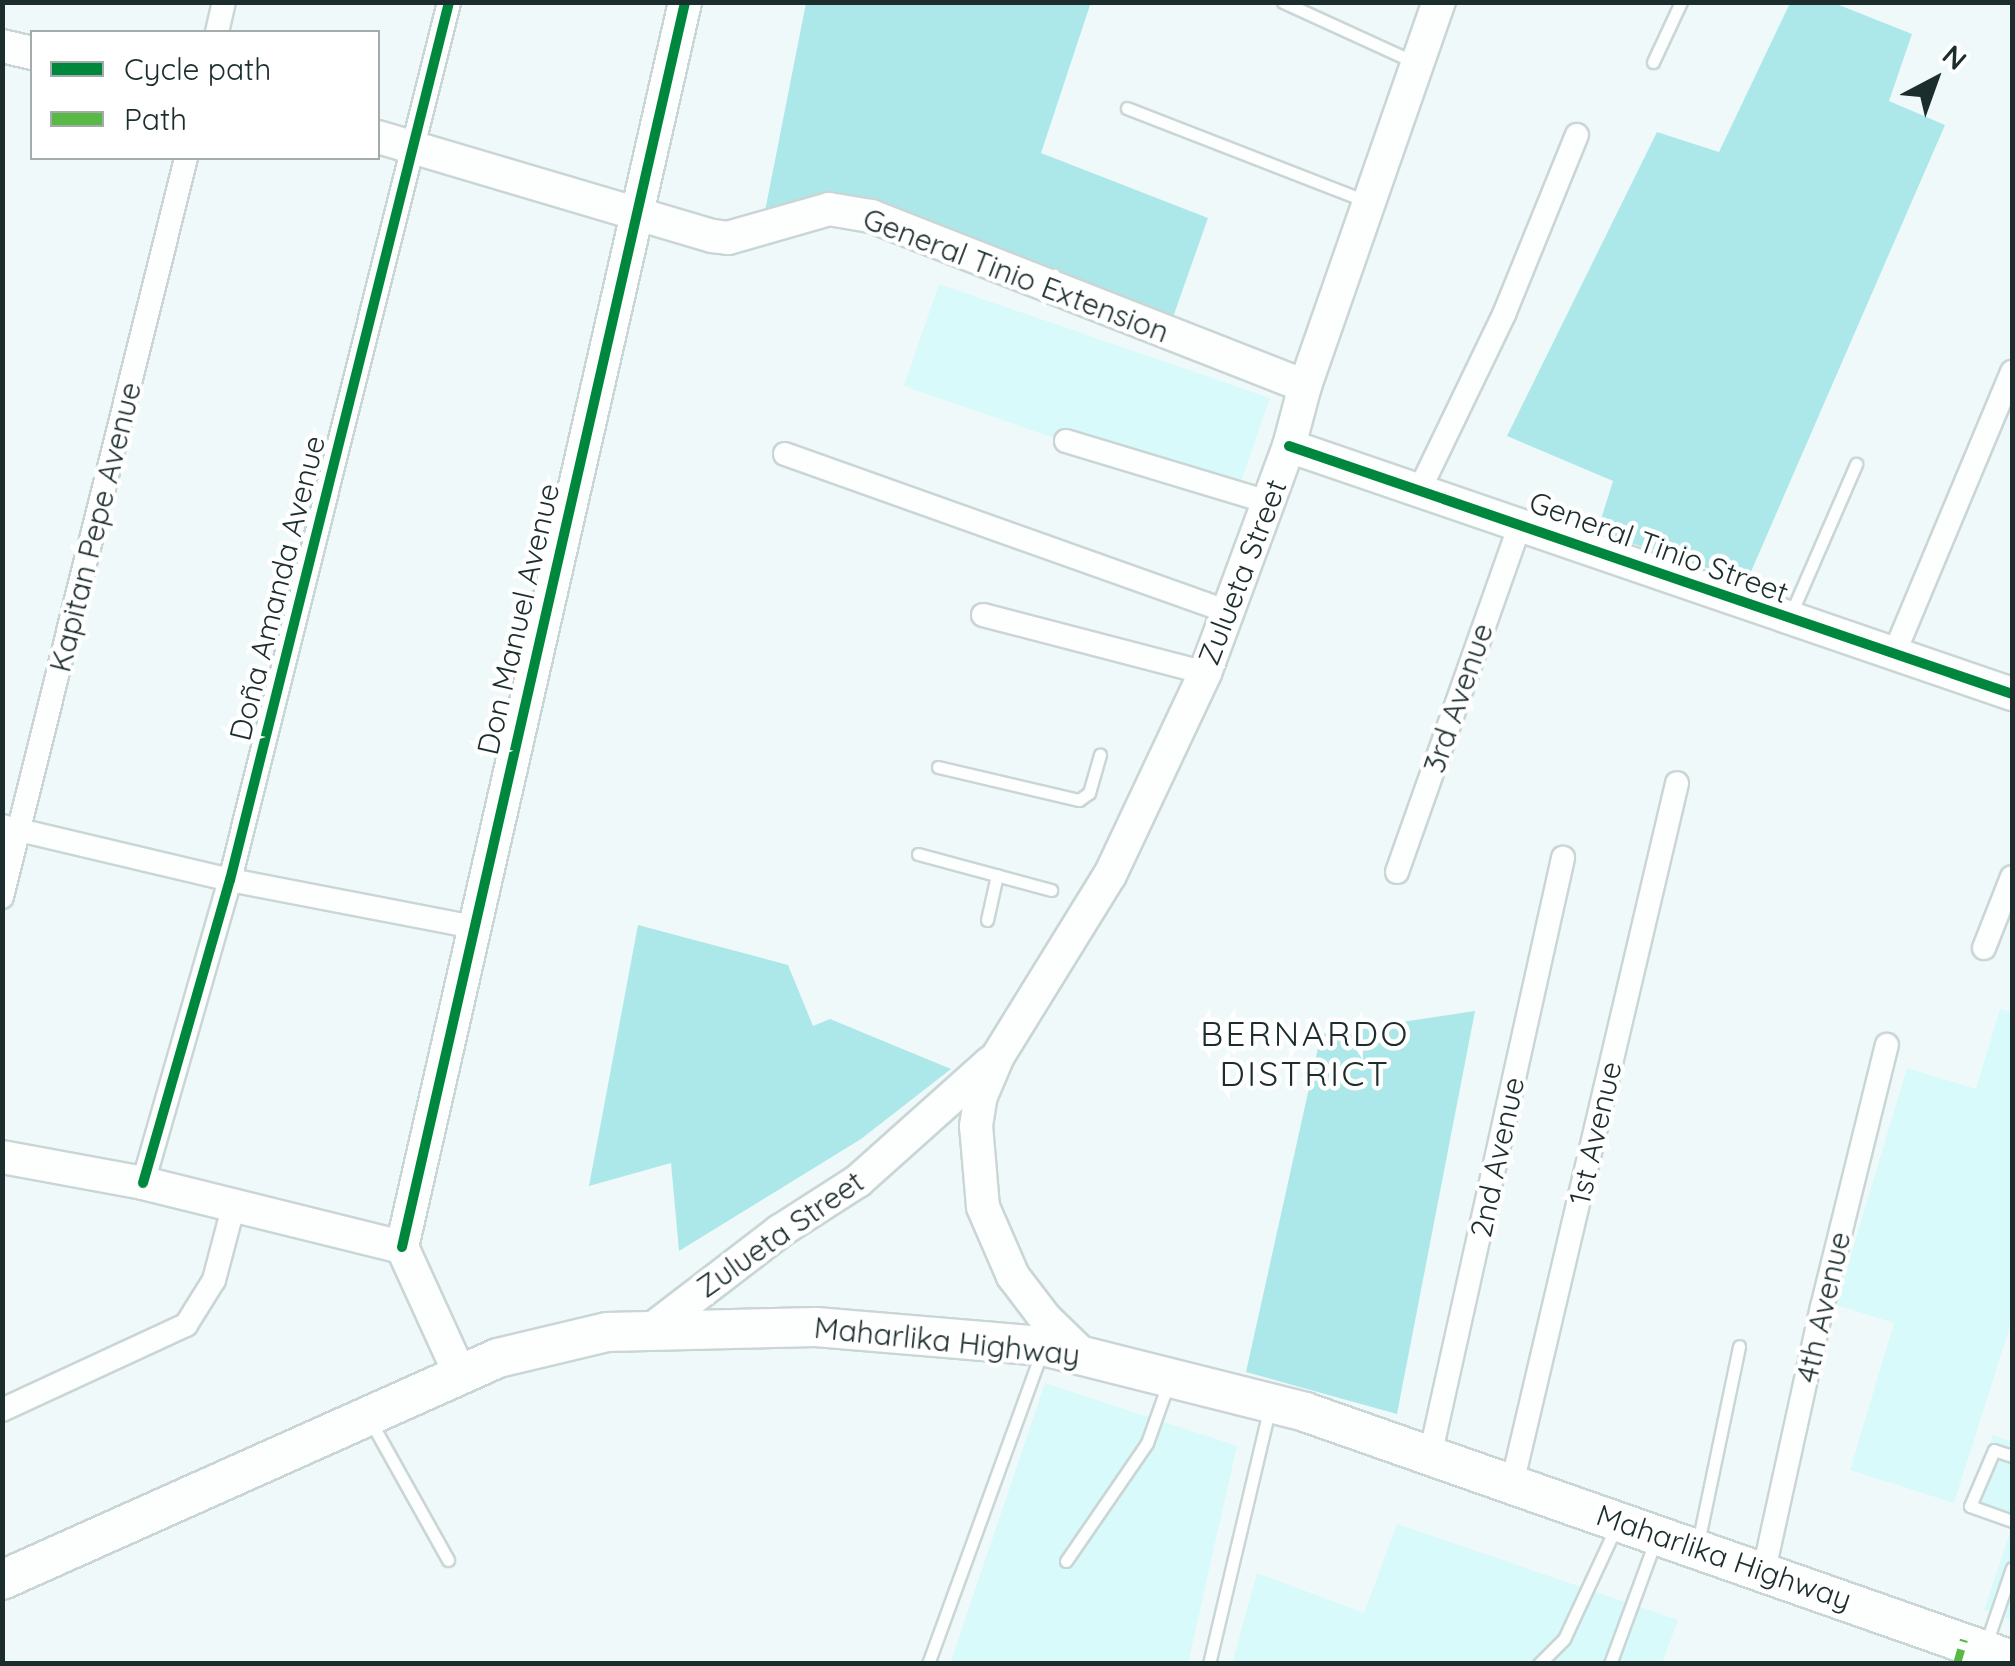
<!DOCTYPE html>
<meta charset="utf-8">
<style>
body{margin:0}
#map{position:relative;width:2015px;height:1666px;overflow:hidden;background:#f0f9f9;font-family:Quicksand,sans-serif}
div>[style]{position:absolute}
.built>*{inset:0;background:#d8fafb;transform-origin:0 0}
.green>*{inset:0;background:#ace8e9}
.roads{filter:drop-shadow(2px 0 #cad6d6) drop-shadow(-2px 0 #cad6d6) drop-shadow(0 2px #cad6d6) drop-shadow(0 -2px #cad6d6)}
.lane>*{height:11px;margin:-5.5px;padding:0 5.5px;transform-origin:5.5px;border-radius:5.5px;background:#fdfefe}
.street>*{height:22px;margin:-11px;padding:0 11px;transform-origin:11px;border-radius:11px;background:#fdfefe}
.secondary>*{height:32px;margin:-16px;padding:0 16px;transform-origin:16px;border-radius:16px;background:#fdfefe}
.primary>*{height:38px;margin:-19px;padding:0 19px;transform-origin:19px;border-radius:19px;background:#fdfefe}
.quiet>*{height:8px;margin-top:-4px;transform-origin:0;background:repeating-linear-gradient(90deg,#58b947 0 15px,transparent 0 23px)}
.cycleway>*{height:10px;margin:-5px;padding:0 5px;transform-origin:5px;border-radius:5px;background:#00873e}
span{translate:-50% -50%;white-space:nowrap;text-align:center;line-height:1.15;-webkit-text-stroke:9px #fff;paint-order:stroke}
.street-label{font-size:30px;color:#1c2d2d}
.quarter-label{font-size:35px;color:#1c2d2d;letter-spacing:2.5px}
.frame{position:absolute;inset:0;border:5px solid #1c2d2d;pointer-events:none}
.legend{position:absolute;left:30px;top:30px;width:350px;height:130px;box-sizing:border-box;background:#fff;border:2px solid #a4abab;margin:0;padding:12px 18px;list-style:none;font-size:30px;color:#1c2d2d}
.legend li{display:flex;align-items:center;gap:20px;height:50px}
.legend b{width:50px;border:2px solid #a4abab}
.north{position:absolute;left:1885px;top:30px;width:100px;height:100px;-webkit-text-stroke:8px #fff;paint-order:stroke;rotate:41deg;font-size:28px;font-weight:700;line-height:40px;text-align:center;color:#1c2d2d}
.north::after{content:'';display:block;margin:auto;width:35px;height:45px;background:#1c2d2d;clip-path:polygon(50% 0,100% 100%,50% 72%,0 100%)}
</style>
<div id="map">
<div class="built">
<div style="left:939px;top:284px;width:350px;height:108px;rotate:19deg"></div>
<div style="clip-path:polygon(2000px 1009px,2012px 1012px,2012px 1320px,1954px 1503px,1850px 1470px,1894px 1323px,1836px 1305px,1907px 1068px,1976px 1089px)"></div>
<div style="clip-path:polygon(1045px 1383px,1237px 1446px,1188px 1663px,950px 1664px)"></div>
<div style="clip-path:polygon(1993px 1435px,2012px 1442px,2012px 1525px,1965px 1507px)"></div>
<div style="clip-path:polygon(1397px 1524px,1678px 1620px,1662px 1663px,1232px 1664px,1257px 1573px,1364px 1613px)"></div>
<div style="clip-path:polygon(2012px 1527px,2012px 1620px,1984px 1610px)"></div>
</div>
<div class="green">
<div style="clip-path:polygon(1091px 2px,1041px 153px,1208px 218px,1172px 320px,834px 193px,765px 211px,806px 3px)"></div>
<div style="clip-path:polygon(1790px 3px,1834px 3px,1912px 34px,1889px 101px,1945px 125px,1747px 581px,1597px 532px,1613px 481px,1507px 436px,1657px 132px,1719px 152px)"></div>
<div style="clip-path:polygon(638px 925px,788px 965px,813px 1026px,830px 1019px,951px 1069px,861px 1139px,679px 1251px,671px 1163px,589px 1186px)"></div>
<div style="clip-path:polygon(1475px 1011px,1397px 1414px,1246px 1372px,1321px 1034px)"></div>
</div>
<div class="roads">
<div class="lane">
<div style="left:1283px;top:2px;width:146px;rotate:24.6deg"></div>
<div style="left:1653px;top:62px;width:66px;rotate:-65deg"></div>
<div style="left:1127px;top:108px;width:256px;rotate:21.3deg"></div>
<div style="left:1790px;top:616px;width:166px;rotate:-66.5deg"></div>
<div style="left:938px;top:767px;width:145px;rotate:13.2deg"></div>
<div style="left:1079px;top:800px;width:12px;rotate:-35deg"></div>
<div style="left:1089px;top:793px;width:40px;rotate:-74deg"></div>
<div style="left:918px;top:854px;width:138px;rotate:15.1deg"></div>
<div style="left:987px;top:920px;width:46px;rotate:-77.5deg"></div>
<div style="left:371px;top:1422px;width:158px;rotate:60.8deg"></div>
<div style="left:2012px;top:1456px;width:19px;rotate:-162deg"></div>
<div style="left:1994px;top:1450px;width:61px;rotate:113.2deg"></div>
<div style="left:1970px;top:1506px;width:45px;rotate:19.7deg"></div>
<div style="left:1698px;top:1543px;width:201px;rotate:-78.2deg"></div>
<div style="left:1066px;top:1561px;width:143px;rotate:-55.5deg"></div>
<div style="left:1147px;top:1443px;width:63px;rotate:-70.4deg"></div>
<div style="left:1986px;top:1644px;width:80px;rotate:-71.1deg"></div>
<div style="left:928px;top:1664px;width:331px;rotate:-70deg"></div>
<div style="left:1209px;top:1664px;width:261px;rotate:-76.7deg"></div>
<div style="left:1539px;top:1664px;width:35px;rotate:-45deg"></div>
<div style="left:1564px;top:1639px;width:126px;rotate:-65.1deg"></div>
<div style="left:1610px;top:1664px;width:133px;rotate:-69.8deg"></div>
</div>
<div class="street">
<div style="left:217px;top:32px;width:31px;rotate:-77deg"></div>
<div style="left:1066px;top:441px;width:211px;rotate:16.8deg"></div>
<div style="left:785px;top:454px;width:471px;rotate:19.6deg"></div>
<div style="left:1420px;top:489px;width:196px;rotate:-64.3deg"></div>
<div style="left:1505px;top:312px;width:191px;rotate:-67.9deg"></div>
<div style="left:983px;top:615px;width:229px;rotate:14.6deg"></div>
<div style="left:1894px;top:654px;width:306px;rotate:-67.3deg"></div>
<div style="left:2px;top:826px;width:234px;rotate:13.3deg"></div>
<div style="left:230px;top:880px;width:248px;rotate:10.9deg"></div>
<div style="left:1397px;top:872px;width:368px;rotate:-70.5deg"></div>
<div style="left:2px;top:897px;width:762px;rotate:-76.02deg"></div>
<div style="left:1984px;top:948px;width:76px;rotate:-68.5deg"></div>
<div style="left:143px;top:1183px;width:315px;rotate:-74deg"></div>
<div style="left:230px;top:880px;width:905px;rotate:-75.99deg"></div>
<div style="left:2px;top:1410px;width:203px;rotate:-24.8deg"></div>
<div style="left:186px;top:1325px;width:53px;rotate:-58.1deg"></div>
<div style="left:214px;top:1280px;width:74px;rotate:-75.2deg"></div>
<div style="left:1430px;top:1456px;width:613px;rotate:-77.46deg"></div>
<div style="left:1512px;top:1484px;width:720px;rotate:-76.75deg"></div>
<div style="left:1764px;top:1570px;width:269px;rotate:-77.6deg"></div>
<div style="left:1822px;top:1307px;width:270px;rotate:-76.1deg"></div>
</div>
<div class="secondary">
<div style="left:2px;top:46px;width:31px;rotate:13deg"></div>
<div style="left:378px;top:137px;width:348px;rotate:16.5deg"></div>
<div style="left:712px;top:236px;width:16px;rotate:7deg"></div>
<div style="left:728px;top:238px;width:105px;rotate:-16deg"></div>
<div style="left:829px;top:209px;width:43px;rotate:9.5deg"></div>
<div style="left:871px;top:216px;width:466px;rotate:21.4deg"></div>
<div style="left:1289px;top:446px;width:764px;rotate:18.93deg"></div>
<div style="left:2px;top:1157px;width:143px;rotate:10.4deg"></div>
<div style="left:143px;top:1183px;width:267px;rotate:13.9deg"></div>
<div style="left:402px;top:1247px;width:140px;rotate:65.5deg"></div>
<div style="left:402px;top:1247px;width:1277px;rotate:-77.19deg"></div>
<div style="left:651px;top:1330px;width:163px;rotate:-37.5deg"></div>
<div style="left:780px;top:1231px;width:93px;rotate:-32.7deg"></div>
<div style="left:858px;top:1181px;width:178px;rotate:-41.8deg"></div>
<div style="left:1081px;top:1353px;width:50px;rotate:-135.8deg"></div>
<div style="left:1045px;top:1318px;width:53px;rotate:-127.3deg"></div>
<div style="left:1013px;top:1276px;width:75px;rotate:-113.5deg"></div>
<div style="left:983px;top:1207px;width:81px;rotate:-94.9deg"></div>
<div style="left:976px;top:1126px;width:30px;rotate:-81deg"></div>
<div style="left:981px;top:1096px;width:43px;rotate:-67deg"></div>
<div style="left:998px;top:1056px;width:213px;rotate:-58.3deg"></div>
<div style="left:1110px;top:875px;width:223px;rotate:-64.8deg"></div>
<div style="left:1205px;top:673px;width:242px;rotate:-69.7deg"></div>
<div style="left:1289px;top:446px;width:62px;rotate:-75.1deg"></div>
<div style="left:1305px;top:386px;width:407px;rotate:-70.8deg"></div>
</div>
<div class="primary">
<div style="left:2px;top:1580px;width:543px;rotate:-24.11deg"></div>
<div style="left:498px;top:1358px;width:112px;rotate:-13.4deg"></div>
<div style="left:607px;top:1332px;width:209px;rotate:-1.4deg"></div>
<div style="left:816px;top:1327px;width:228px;rotate:4.8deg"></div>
<div style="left:1043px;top:1346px;width:270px;rotate:14.1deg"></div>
<div style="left:1305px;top:1412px;width:749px;rotate:19.33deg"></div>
</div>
</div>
<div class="quiet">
<div style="left:1957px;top:1664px;width:25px;rotate:-74deg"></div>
</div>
<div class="cycleway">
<div style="left:1289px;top:446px;width:764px;rotate:18.93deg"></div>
<div style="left:143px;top:1183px;width:315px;rotate:-74deg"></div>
<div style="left:230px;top:880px;width:905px;rotate:-75.99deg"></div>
<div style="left:402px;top:1247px;width:1277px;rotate:-77.19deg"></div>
</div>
<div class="street-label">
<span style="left:1016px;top:275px;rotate:21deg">General Tinio Extension</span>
<span style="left:95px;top:527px;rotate:-76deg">Kapitan Pepe Avenue</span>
<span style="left:1659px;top:547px;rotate:20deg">General Tinio Street</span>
<span style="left:1242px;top:572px;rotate:-69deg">Zulueta Street</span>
<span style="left:277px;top:588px;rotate:-76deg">Doña Amanda Avenue</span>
<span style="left:518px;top:619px;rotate:-77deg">Don Manuel Avenue</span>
<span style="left:1458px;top:698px;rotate:-71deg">3rd Avenue</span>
<span style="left:1595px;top:1133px;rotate:-77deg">1st Avenue</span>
<span style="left:1497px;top:1157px;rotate:-78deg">2nd Avenue</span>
<span style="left:780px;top:1234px;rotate:-35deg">Zulueta Street</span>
<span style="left:1823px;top:1307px;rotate:-77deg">4th Avenue</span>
<span style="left:947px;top:1341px;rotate:6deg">Maharlika Highway</span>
<span style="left:1724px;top:1557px;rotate:19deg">Maharlika Highway</span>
</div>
<div class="quarter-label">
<span style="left:1305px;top:1053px">BERNARDO<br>DISTRICT</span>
</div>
<div class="frame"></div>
<ul class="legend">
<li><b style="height:12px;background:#00873e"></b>Cycle path</li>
<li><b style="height:12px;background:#58b947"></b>Path</li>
</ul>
<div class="north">N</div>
</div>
